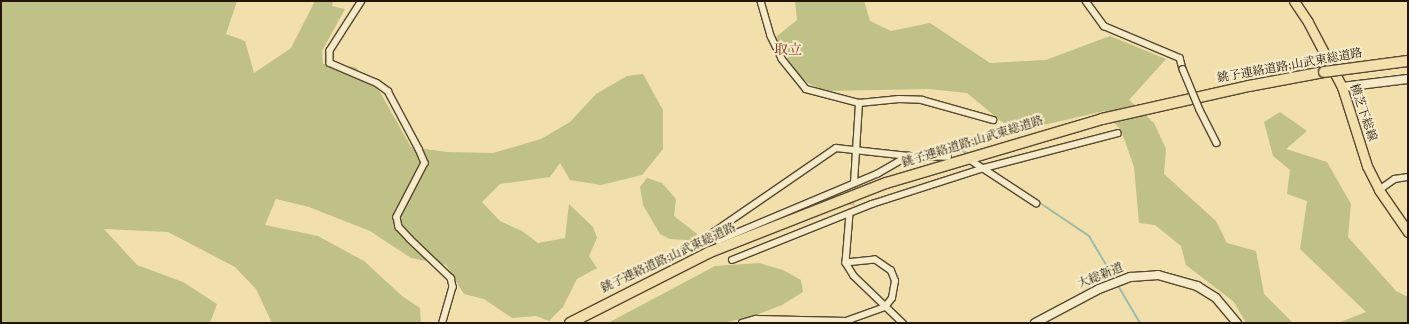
<!DOCTYPE html>
<meta charset="utf-8">
<style>
body{margin:0}
#map{position:relative;width:1409px;height:324px;overflow:hidden;background:#f1e0ac;font-family:"Old Standard TT","Noto Serif JP",serif}
div>[style]{position:absolute}
.green>*{inset:0;background:#bfc186}
.stream>*{height:2px;margin:-1px;padding:0 1px;transform-origin:1px;border-radius:1px;background:#9bbda9}
.street-tunnel>*{height:5.5px;margin-top:-2.75px;transform-origin:0;background:repeating-linear-gradient(90deg,#d2c193 0 5.5px,transparent 0 8.5px)}
.roads{filter:drop-shadow(1px 0 #564731) drop-shadow(-1px 0 #564731) drop-shadow(0 1px #564731) drop-shadow(0 -1px #564731)}
.street>*{height:5.5px;margin:-2.75px;padding:0 2.75px;transform-origin:2.75px;border-radius:2.75px;background:#f6ebc9}
.secondary>*{height:8px;margin:-4px;padding:0 4px;transform-origin:4px;border-radius:4px;background:#f6ebc9}
.primary>*{height:9px;margin:-4.5px;padding:0 4.5px;transform-origin:4.5px;border-radius:4.5px;background:#f1e0ac}
.highway>*{height:10px;margin:-5px;padding:0 5px;transform-origin:5px;border-radius:5px;background:#f1e0ac}
.bridges{filter:drop-shadow(1px 0 #564731) drop-shadow(-1px 0 #564731) drop-shadow(0 1px #564731) drop-shadow(0 -1px #564731)}
.street-bridge>*{height:5.5px;margin:-2.75px;padding:0 2.75px;transform-origin:2.75px;border-radius:2.75px;background:#f6ebc9}
.highway-bridge>*{height:10px;margin:-5px;padding:0 5px;transform-origin:5px;border-radius:5px;background:#f1e0ac}
span{translate:-50% -50%;white-space:nowrap;text-align:center;line-height:1.15;-webkit-text-stroke:4px #f6ebc9;paint-order:stroke}
.street-label{font-size:12px;color:#221408}
.quarter-label{font-size:14px;color:#7a1f14}
.frame{position:absolute;inset:0;border:2px solid #221408;pointer-events:none}
</style>
<div id="map">
<div class="green">
<div style="clip-path:polygon(1px 1px,237px 1px,226px 34px,245px 41px,254px 73px,291px 48px,315px 1px,333px 1px,332px 6px,345px 9px,322px 51px,323px 64px,355px 67px,380px 92px,411px 147px,447px 152px,493px 153px,541px 139px,570px 122px,596px 94px,627px 76px,643px 74px,663px 110px,663px 149px,642px 175px,601px 185px,570px 180px,560px 163px,550px 177px,500px 184px,482px 202px,500px 221px,522px 231px,538px 243px,565px 238px,569px 204px,593px 227px,597px 238px,589px 256px,597px 268px,577px 279px,563px 307px,549px 321px,536px 316px,512px 318px,484px 299px,464px 294px,446px 265px,411px 258px,370px 231px,309px 207px,276px 199px,265px 225px,318px 236px,364px 261px,402px 296px,420px 308px,421px 323px,272px 323px,256px 289px,235px 267px,168px 232px,104px 229px,137px 265px,183px 282px,217px 304px,210px 323px,1px 323px)"></div>
<div style="clip-path:polygon(795px 1px,864px 1px,870px 21px,891px 31px,930px 23px,990px 63px,1046px 60px,1110px 36px,1166px 59px,1129px 100px,1154px 123px,1166px 149px,1164px 174px,1216px 221px,1227px 243px,1256px 251px,1264px 294px,1293px 323px,1246px 323px,1234px 302px,1186px 265px,1181px 246px,1155px 225px,1139px 223px,1134px 167px,1121px 130px,1104px 111px,1026px 129px,1002px 122px,967px 93px,928px 89px,825px 91px,808px 83px,792px 68px,776px 37px,797px 20px)"></div>
<div style="clip-path:polygon(1280px 112px,1307px 131px,1286px 149px,1327px 162px,1351px 204px,1348px 237px,1396px 291px,1408px 297px,1408px 323px,1338px 323px,1366px 312px,1300px 249px,1307px 201px,1287px 194px,1290px 170px,1273px 156px,1264px 122px)"></div>
<div style="clip-path:polygon(647px 178px,662px 183px,676px 199px,674px 216px,697px 234px,699px 241px,670px 239px,660px 234px,643px 205px,640px 187px)"></div>
<div style="clip-path:polygon(759px 263px,783px 270px,801px 280px,803px 292px,782px 305px,751px 317px,723px 323px,608px 323px,715px 266px)"></div>
</div>
<div class="stream">
<div style="left:963px;top:151px;width:7px;rotate:34deg"></div>
<div style="left:976px;top:160px;width:11px;rotate:34deg"></div>
<div style="left:989px;top:169px;width:19px;rotate:35deg"></div>
<div style="left:1037px;top:201px;width:63px;rotate:33.9deg"></div>
<div style="left:1089px;top:236px;width:51px;rotate:59.4deg"></div>
<div style="left:1117px;top:284px;width:45px;rotate:59.5deg"></div>
</div>
<div class="street-tunnel">
<div style="left:850px;top:214px;width:31px;rotate:-83deg"></div>
</div>
<div class="roads">
<div class="street">
<div style="left:362px;top:1px;width:59px;rotate:122.6deg"></div>
<div style="left:330px;top:51px;width:12px;rotate:90deg"></div>
<div style="left:330px;top:63px;width:51px;rotate:23.1deg"></div>
<div style="left:377px;top:83px;width:14px;rotate:36deg"></div>
<div style="left:388px;top:91px;width:66px;rotate:61.9deg"></div>
<div style="left:419px;top:149px;width:15px;rotate:67deg"></div>
<div style="left:425px;top:163px;width:61px;rotate:117.4deg"></div>
<div style="left:397px;top:217px;width:10px;rotate:79deg"></div>
<div style="left:399px;top:227px;width:16px;rotate:47deg"></div>
<div style="left:410px;top:239px;width:57px;rotate:43.6deg"></div>
<div style="left:451px;top:278px;width:9px;rotate:77deg"></div>
<div style="left:453px;top:287px;width:37px;rotate:106deg"></div>
<div style="left:761px;top:1px;width:36px;rotate:74deg"></div>
<div style="left:771px;top:36px;width:25px;rotate:64deg"></div>
<div style="left:782px;top:59px;width:38px;rotate:51deg"></div>
<div style="left:806px;top:89px;width:55px;rotate:14.8deg"></div>
<div style="left:859px;top:103px;width:40px;rotate:-5.7deg"></div>
<div style="left:899px;top:99px;width:23px;rotate:2deg"></div>
<div style="left:922px;top:100px;width:74px;rotate:15.7deg"></div>
<div style="left:1086px;top:1px;width:31px;rotate:54deg"></div>
<div style="left:1104px;top:26px;width:82px;rotate:22.8deg"></div>
<div style="left:1180px;top:58px;width:11px;rotate:75deg"></div>
<div style="left:909px;top:156px;width:36px;rotate:150deg"></div>
<div style="left:878px;top:174px;width:173px;rotate:157.2deg"></div>
<div style="left:719px;top:241px;width:10px;rotate:-119deg"></div>
<div style="left:714px;top:232px;width:148px;rotate:-34.5deg"></div>
<div style="left:836px;top:148px;width:73px;rotate:6.3deg"></div>
<div style="left:909px;top:156px;width:39px;rotate:1deg"></div>
<div style="left:972px;top:161px;width:77px;rotate:33.3deg"></div>
<div style="left:854px;top:183px;width:80px;rotate:-86.4deg"></div>
<div style="left:1379px;top:190px;width:19px;rotate:-35deg"></div>
<div style="left:1395px;top:179px;width:13px;rotate:-9deg"></div>
<div style="left:850px;top:214px;width:49px;rotate:94.7deg"></div>
<div style="left:846px;top:263px;width:15px;rotate:58deg"></div>
<div style="left:854px;top:276px;width:68px;rotate:43.8deg"></div>
<div style="left:732px;top:260px;width:151px;rotate:-21.8deg"></div>
<div style="left:872px;top:204px;width:118px;rotate:-17.8deg"></div>
<div style="left:984px;top:168px;width:138px;rotate:-14.6deg"></div>
<div style="left:742px;top:323px;width:15px;rotate:-16deg"></div>
<div style="left:756px;top:319px;width:90px;rotate:1.3deg"></div>
<div style="left:846px;top:321px;width:41px;rotate:-19.7deg"></div>
<div style="left:885px;top:307px;width:11px;rotate:-52deg"></div>
<div style="left:892px;top:298px;width:17px;rotate:-80deg"></div>
<div style="left:895px;top:281px;width:11px;rotate:-112deg"></div>
<div style="left:891px;top:271px;width:19px;rotate:-145deg"></div>
<div style="left:875px;top:260px;width:29px;rotate:174deg"></div>
</div>
<div class="secondary">
<div style="left:1342px;top:87px;width:66px;rotate:-6.9deg"></div>
<div style="left:1035px;top:323px;width:72px;rotate:-28deg"></div>
<div style="left:1099px;top:289px;width:34px;rotate:-21deg"></div>
<div style="left:1131px;top:277px;width:27px;rotate:-4deg"></div>
<div style="left:1158px;top:275px;width:41px;rotate:15.8deg"></div>
<div style="left:1197px;top:286px;width:22px;rotate:32deg"></div>
<div style="left:1216px;top:298px;width:33px;rotate:50deg"></div>
</div>
<div class="primary">
<div style="left:1294px;top:1px;width:25px;rotate:56deg"></div>
<div style="left:1308px;top:22px;width:73px;rotate:62.4deg"></div>
<div style="left:1342px;top:87px;width:83px;rotate:72.4deg"></div>
<div style="left:1367px;top:166px;width:27px;rotate:63deg"></div>
<div style="left:1379px;top:190px;width:51px;rotate:55.4deg"></div>
</div>
<div class="highway">
<div style="left:570px;top:323px;width:157px;rotate:-26.9deg"></div>
<div style="left:710px;top:252px;width:189px;rotate:-21.4deg"></div>
<div style="left:886px;top:183px;width:225px;rotate:-16.5deg"></div>
<div style="left:1102px;top:119px;width:151px;rotate:-12.7deg"></div>
<div style="left:1249px;top:86px;width:76px;rotate:-10.6deg"></div>
</div>
</div>
<div class="bridges">
<div class="street-bridge">
<div style="left:1183px;top:69px;width:44px;rotate:67.5deg"></div>
<div style="left:1200px;top:110px;width:37px;rotate:63deg"></div>
</div>
<div class="highway-bridge">
<div style="left:1324px;top:72px;width:85px;rotate:-7.5deg"></div>
</div>
</div>
<div class="street-label">
<span style="left:1290px;top:67px;rotate:-10deg">銚子連絡道路;山武東総道路</span>
<span style="left:1362px;top:113px;rotate:71deg">横芝下総線</span>
<span style="left:973px;top:143px;rotate:-17deg">銚子連絡道路;山武東総道路</span>
<span style="left:669px;top:259px;rotate:-25deg">銚子連絡道路;山武東総道路</span>
<span style="left:1101px;top:277px;rotate:-22deg">大総新道</span>
</div>
<div class="quarter-label">
<span style="left:788px;top:50px">取立</span>
</div>
<div class="frame"></div>
</div>
